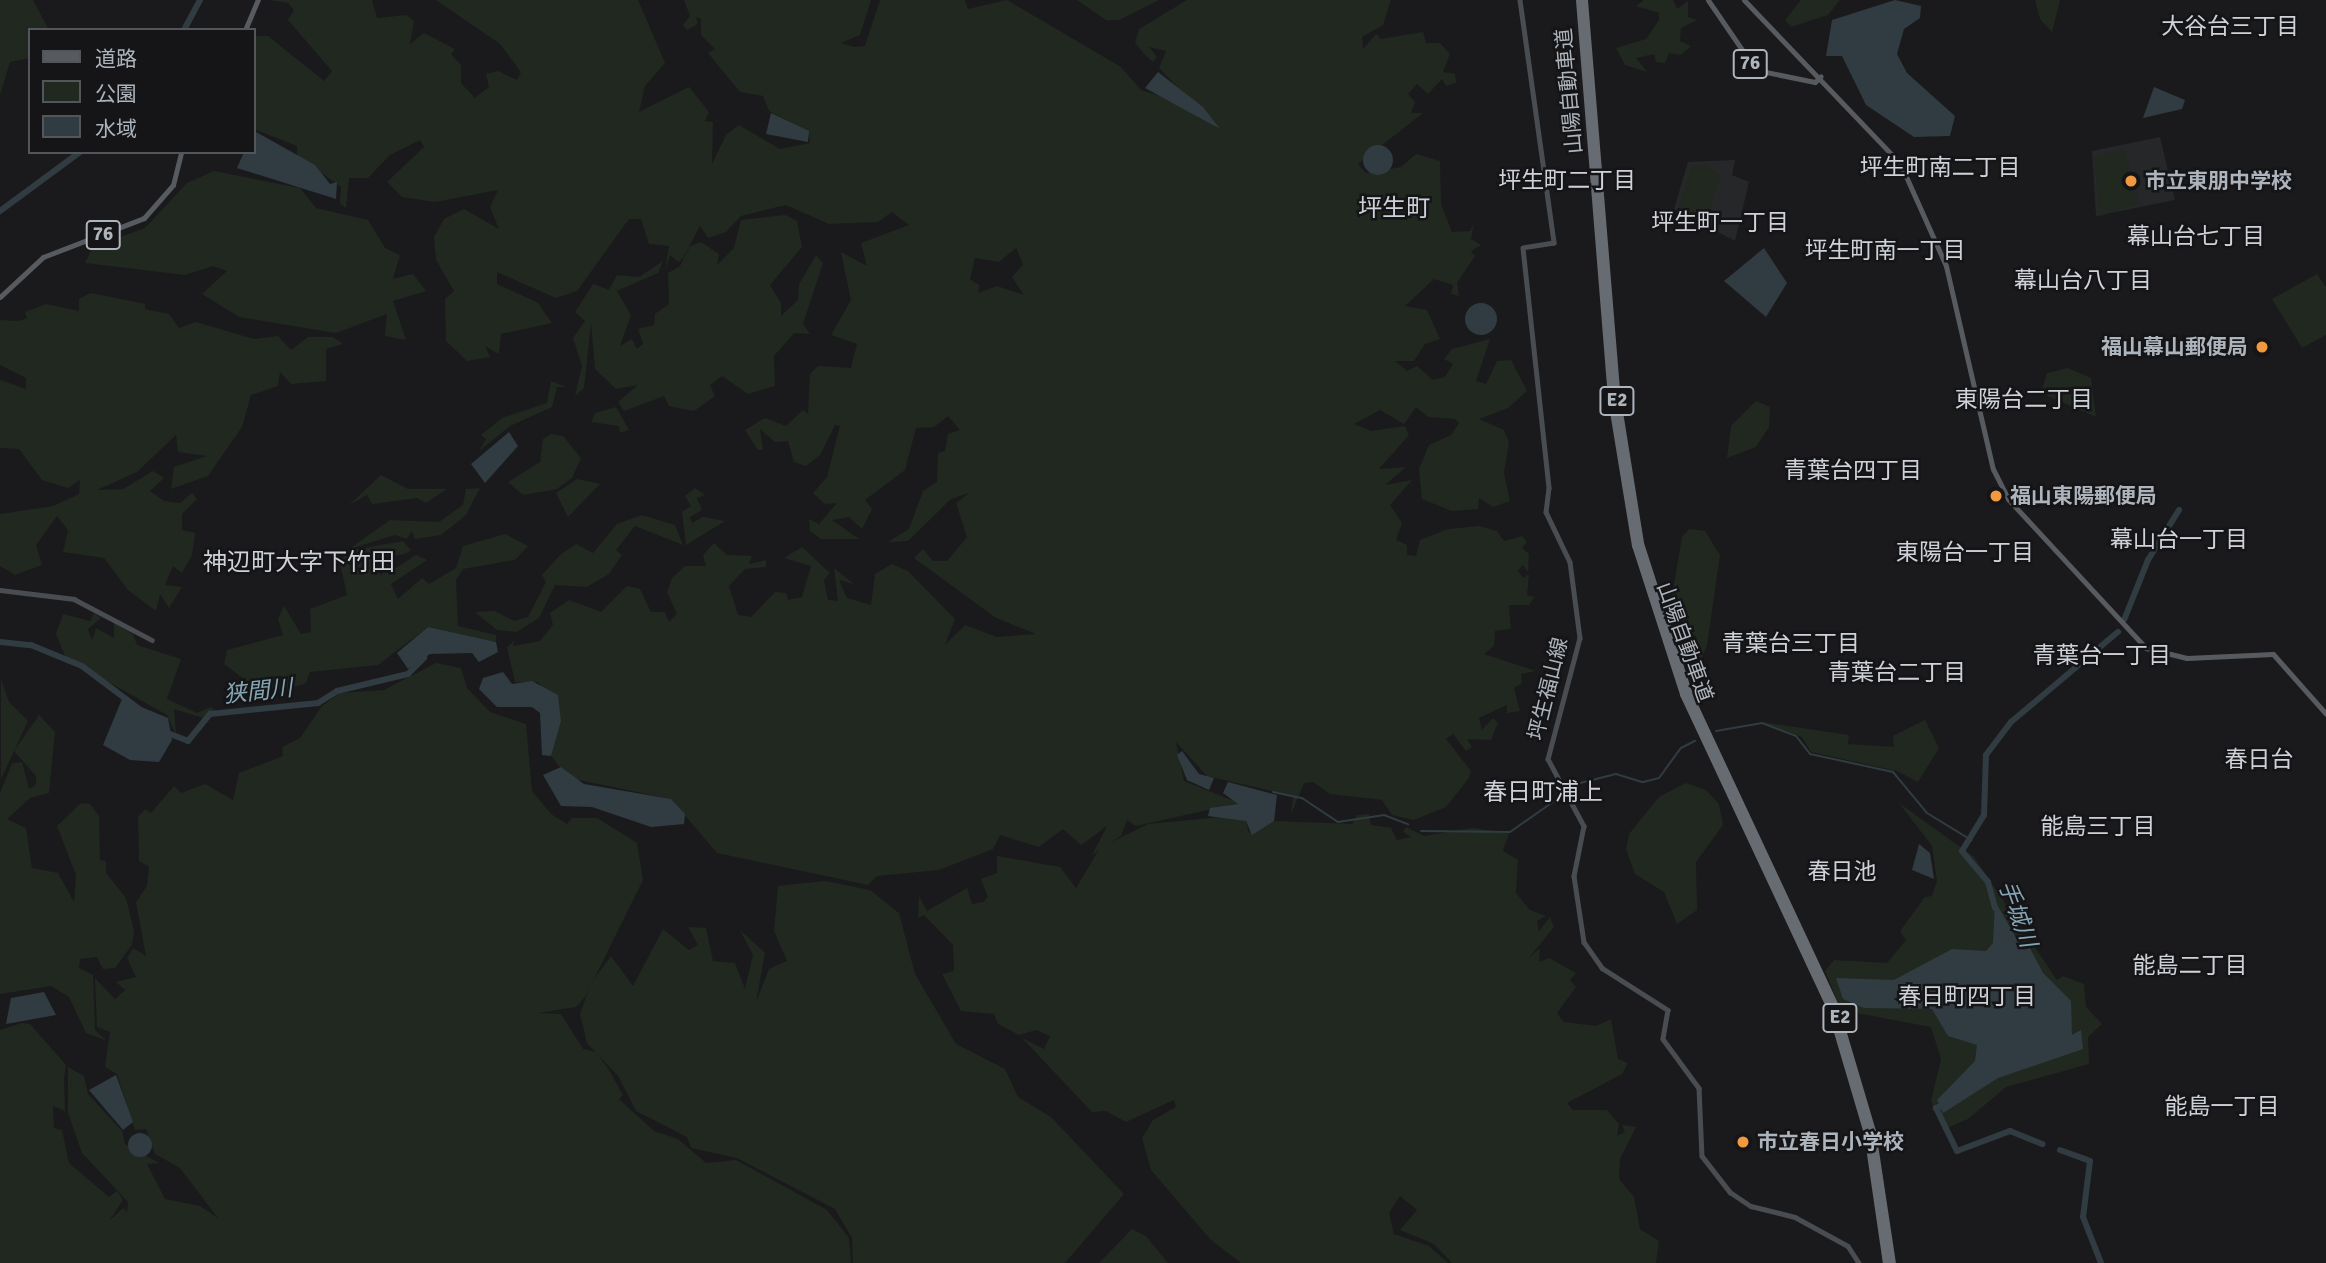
<!DOCTYPE html>
<meta charset="utf-8">
<style>
body{margin:0}
#map{position:relative;width:2326px;height:1263px;overflow:hidden;background:#1a1a1c;font-family:Signika,"Noto Sans JP",sans-serif}
div>[style]{position:absolute}
.built>*{inset:0;background:#262729}
.green>*{inset:0;background:#202820}
.water>*{inset:0;background:#303c41}
.round{border-radius:50%}
.stream>*{height:2px;margin:-1px;padding:0 1px;transform-origin:1px;border-radius:1px;background:#303c41}
.river>*{height:6px;margin:-3px;padding:0 3px;transform-origin:3px;border-radius:3px;background:#303c41}
.secondary>*{height:4.5px;margin:-2.25px;padding:0 2.25px;transform-origin:2.25px;border-radius:2.25px;background:#494c51}
.primary>*{height:5px;margin:-2.5px;padding:0 2.5px;transform-origin:2.5px;border-radius:2.5px;background:#575b60}
.motorway>*{height:7px;margin:-3.5px;padding:0 3.5px;transform-origin:3.5px;border-radius:3.5px;background:#676c72}
.dots>*{width:19px;height:19px;translate:-50% -50%;box-sizing:border-box;border:4px solid #151517;border-radius:50%}
span{translate:-50% -50%;white-space:nowrap;text-align:center;line-height:1.15;-webkit-text-stroke:5px #151517;paint-order:stroke}
.shield-label span{padding:2px 5px;background:#151517;border:2px solid;border-radius:5px;-webkit-text-stroke-width:0}
.shield-label{font-size:19px;color:#adb4bc;font-weight:700}
.street-label{font-size:21px;color:#adb4bc}
.poi-label{font-size:21px;color:#adb4bc;font-weight:700}
.left{translate:0 -50%;text-align:left}
.right{translate:-100% -50%;text-align:right}
.neighbourhood-label{font-size:23px;color:#ced2d8}
.water-label{font-size:23px;color:#85a6b5;font-style:italic}
.quarter-label{font-size:24px;color:#ced2d8}
.legend{position:absolute;left:28px;top:28px;width:228px;height:126px;box-sizing:border-box;background:#151517;border:2px solid #525559;margin:0;padding:9px 12px;list-style:none;font-size:21px;color:#adb4bc}
.legend li{display:flex;align-items:center;gap:14px;height:35px}
.legend b{width:35px;border:2px solid #525559}
</style>
<div id="map">
<div class="built">
<div style="clip-path:polygon(2160px 137px,2175px 200px,2096px 216px,2092px 151px)"></div>
<div style="clip-path:polygon(1735px 160px,1732px 175px,1749px 182px,1735px 241px,1674px 209px,1688px 162px)"></div>
</div>
<div class="green">
<div style="clip-path:polygon(0 0,33px 0,49px 30px,30px 30px,30px 58px,10px 62px,0 95px)"></div>
<div style="clip-path:polygon(evenodd,270px 0,372px 0,377px 18px,407px 15px,414px 21px,410px 44px,424px 33px,455px 49px,451px 54px,461px 65px,461px 83px,475px 98px,489px 87px,486px 74px,498px 71px,517px 80px,521px 72px,500px 44px,436px 0,638px 0,665px 63px,645px 86px,639px 112px,689px 87px,709px 112px,705px 121px,713px 122px,712px 164px,726px 135px,739px 125px,780px 149px,810px 143px,809px 132px,769px 111px,763px 96px,740px 92px,708px 53px,715px 49px,701px 35px,701px 19px,696px 17px,698px 24px,687px 30px,683px 25px,690px 16px,684px 0,871px 0,860px 35px,841px 43px,854px 47px,865px 46px,880px 0,965px 0,968px 9px,1007px 0,1121px 67px,1141px 90px,1174px 101px,1219px 129px,1159px 68px,1166px 51px,1149px 47px,1157px 57px,1153px 62px,1145px 55px,1135px 43px,1139px 29px,1187px 0,1391px 0,1383px 25px,1362px 37px,1363px 49px,1376px 34px,1381px 39px,1423px 32px,1426px 43px,1440px 43px,1450px 54px,1443px 72px,1455px 74px,1456px 83px,1446px 86px,1442px 79px,1428px 94px,1417px 84px,1408px 94px,1415px 102px,1411px 113px,1423px 113px,1358px 164px,1366px 173px,1401px 167px,1416px 154px,1440px 161px,1441px 204px,1452px 232px,1470px 231px,1474px 222px,1471px 239px,1481px 245px,1471px 251px,1475px 256px,1457px 283px,1459px 296px,1451px 294px,1453px 285px,1434px 279px,1405px 306px,1427px 310px,1440px 339px,1425px 344px,1414px 361px,1395px 361px,1407px 371px,1417px 366px,1433px 380px,1445px 377px,1453px 364px,1444px 359px,1452px 349px,1490px 339px,1476px 381px,1486px 384px,1497px 361px,1511px 360px,1527px 391px,1508px 408px,1479px 419px,1504px 430px,1509px 442px,1504px 473px,1510px 501px,1493px 507px,1479px 498px,1478px 509px,1452px 511px,1422px 499px,1419px 469px,1429px 445px,1451px 435px,1459px 423px,1455px 419px,1428px 417px,1416px 407px,1404px 424px,1380px 410px,1354px 424px,1371px 431px,1405px 426px,1409px 435px,1379px 469px,1406px 467px,1385px 485px,1412px 480px,1390px 505px,1402px 523px,1396px 540px,1407px 545px,1407px 555px,1416px 556px,1420px 540px,1448px 529px,1479px 526px,1497px 531px,1504px 541px,1522px 536px,1527px 542px,1522px 548px,1529px 554px,1528px 572px,1523px 565px,1518px 571px,1523px 578px,1529px 574px,1527px 595px,1535px 597px,1529px 605px,1509px 605px,1511px 629px,1495px 631px,1494px 646px,1484px 654px,1536px 671px,1521px 674px,1522px 683px,1514px 688px,1520px 711px,1507px 713px,1507px 705px,1479px 718px,1482px 730px,1493px 718px,1498px 723px,1491px 740px,1467px 739px,1472px 747px,1466px 751px,1453px 734px,1446px 739px,1471px 771px,1469px 778px,1446px 807px,1414px 820px,1392px 815px,1382px 800px,1330px 794px,1313px 782px,1304px 783px,1291px 814px,1293px 796px,1207px 776px,1176px 742px,1184px 781px,1239px 803px,1136px 826px,1127px 820px,1121px 836px,1092px 855px,1107px 826px,1081px 845px,1063px 829px,1039px 847px,1000px 835px,993px 849px,939px 870px,877px 876px,868px 885px,717px 853px,671px 799px,569px 778px,551px 756px,560px 708px,538px 682px,515px 682px,507px 647px,515px 640px,513px 646px,540px 641px,553px 625px,550px 613px,569px 600px,601px 612px,627px 586px,640px 589px,651px 612px,665px 612px,669px 622px,677px 614px,667px 592px,672px 578px,685px 566px,706px 566px,703px 555px,714px 543px,727px 555px,752px 556px,749px 564px,766px 560px,766px 567px,745px 569px,729px 586px,738px 615px,751px 617px,775px 592px,786px 593px,788px 600px,802px 597px,811px 566px,784px 558px,802px 547px,830px 573px,824px 580px,828px 600px,838px 601px,834px 568px,854px 584px,839px 580px,847px 598px,871px 605px,875px 574px,892px 564px,908px 571px,955px 619px,945px 645px,965px 625px,997px 637px,1036px 634px,996px 618px,914px 558px,923px 549px,933px 561px,947px 561px,967px 537px,956px 503px,969px 493px,951px 499px,908px 541px,888px 542px,909px 529px,923px 491px,937px 482px,938px 453px,945px 451px,948px 434px,960px 430px,948px 416px,934px 427px,916px 428px,905px 470px,865px 500px,872px 509px,862px 529px,849px 517px,832px 520px,859px 539px,821px 539px,810px 531px,809px 519px,819px 524px,837px 503px,825px 504px,813px 493px,827px 477px,840px 426px,835px 425px,820px 455px,806px 466px,794px 462px,788px 441px,775px 442px,760px 429px,763px 450px,758px 450px,745px 430px,765px 418px,786px 426px,803px 410px,808px 414px,810px 374px,818px 366px,851px 368px,857px 344px,831px 335px,851px 300px,841px 252px,867px 266px,861px 243px,909px 225px,892px 212px,878px 222px,829px 224px,786px 205px,741px 216px,726px 232px,708px 238px,700px 226px,683px 258px,678px 262px,670px 255px,665px 270px,669px 246px,649px 244px,641px 219px,629px 219px,577px 291px,556px 298px,497px 272px,497px 284px,538px 303px,552px 323px,501px 334px,499px 354px,485px 346px,490px 357px,467px 361px,446px 341px,445px 299px,454px 291px,436px 260px,434px 237px,444px 219px,464px 209px,499px 229px,490px 207px,498px 190px,435px 202px,402px 197px,387px 182px,424px 147px,420px 140px,390px 155px,368px 178px,349px 178px,346px 208px,340px 203px,341px 187px,297px 155px,297px 146px,254px 129px,254px 36px,268px 36px,324px 81px,332px 71px,288px 20px,294px 10px,288px 3px,270px 0,1016px 248px,1023px 265px,1012px 277px,1024px 295px,997px 286px,978px 293px,980px 286px,970px 279px,975px 258px,999px 262px,1016px 248px)"></div>
<div style="clip-path:polygon(1077px 0,1159px 0,1119px 20px,1106px 20px)"></div>
<div style="clip-path:polygon(1644px 0,1673px 0,1677px 9px,1688px 1px,1688px 17px,1697px 20px,1681px 28px,1680px 41px,1691px 46px,1681px 55px,1669px 53px,1665px 63px,1656px 62px,1654px 54px,1636px 58px,1647px 72px,1625px 65px,1616px 48px,1646px 39px,1659px 20px,1659px 13px,1636px 6px)"></div>
<div style="clip-path:polygon(1801px 0,1840px 0,1828px 15px,1791px 27px,1785px 20px)"></div>
<div style="clip-path:polygon(2035px 0,2060px 0,2052px 32px,2040px 19px)"></div>
<div style="clip-path:polygon(2124px 148px,2140px 203px,2100px 216px,2094px 158px)"></div>
<div style="clip-path:polygon(1706px 164px,1720px 176px,1707px 219px,1679px 209px,1691px 166px)"></div>
<div style="clip-path:polygon(214px 171px,300px 188px,316px 208px,368px 220px,385px 248px,400px 255px,393px 279px,413px 274px,426px 291px,393px 301px,406px 340px,385px 336px,387px 314px,336px 333px,239px 317px,202px 294px,227px 271px,213px 266px,185px 275px,85px 263px,93px 247px,145px 228px,187px 183px)"></div>
<div style="clip-path:polygon(785px 215px,797px 221px,802px 247px,770px 285px,781px 303px,781px 316px,798px 300px,799px 284px,816px 255px,823px 263px,803px 324px,810px 334px,794px 333px,774px 356px,775px 386px,748px 394px,722px 376px,710px 385px,715px 396px,694px 411px,669px 406px,664px 396px,624px 411px,618px 402px,638px 385px,616px 389px,595px 369px,591px 323px,584px 388px,575px 396px,582px 366px,573px 338px,585px 321px,575px 312px,593px 284px,609px 290px,617px 275px,639px 277px,663px 261px,658px 273px,617px 291px,631px 315px,620px 346px,632px 339px,637px 349px,643px 344px,638px 329px,654px 325px,655px 314px,669px 304px,668px 273px,680px 266px,690px 246px,701px 242px,719px 254px,717px 265px,734px 248px,741px 220px)"></div>
<div style="clip-path:polygon(2317px 274px,2326px 287px,2326px 335px,2302px 348px,2272px 299px)"></div>
<div style="clip-path:polygon(91px 293px,145px 304px,145px 309px,169px 314px,179px 328px,196px 322px,254px 339px,278px 336px,291px 350px,308px 337px,333px 337px,343px 344px,326px 349px,326px 381px,291px 384px,280px 372px,278px 386px,251px 395px,242px 427px,208px 476px,171px 489px,174px 467px,207px 456px,178px 452px,176px 435px,137px 472px,97px 490px,123px 489px,153px 471px,164px 478px,150px 491px,164px 501px,180px 503px,192px 493px,197px 499px,182px 514px,182px 530px,195px 533px,192px 555px,182px 573px,173px 566px,165px 585px,182px 587px,169px 608px,160px 594px,156px 611px,128px 590px,104px 558px,63px 552px,68px 530px,57px 516px,36px 545px,42px 565px,15px 575px,0 566px,0 514px,53px 506px,79px 494px,80px 480px,68px 488px,42px 480px,19px 449px,0 448px,0 380px,26px 389px,26px 378px,0 365px,0 320px,19px 321px,27px 318px,25px 312px,46px 304px,79px 311px,79px 299px)"></div>
<div style="clip-path:polygon(2068px 368px,2091px 378px,2096px 417px,2041px 393px,2047px 373px)"></div>
<div style="clip-path:polygon(551px 381px,566px 387px,557px 387px,552px 407px,510px 426px,479px 451px,486px 439px,481px 435px,502px 418px,547px 403px)"></div>
<div style="clip-path:polygon(1756px 401px,1770px 407px,1769px 427px,1756px 447px,1727px 458px,1731px 426px)"></div>
<div style="clip-path:polygon(616px 407px,629px 430px,620px 433px,619px 426px,591px 422px,595px 413px)"></div>
<div style="clip-path:polygon(552px 434px,563px 436px,581px 458px,572px 478px,557px 489px,523px 495px,508px 482px,540px 462px,543px 439px)"></div>
<div style="clip-path:polygon(381px 475px,408px 489px,447px 489px,426px 503px,417px 498px,372px 504px,367px 495px,349px 505px)"></div>
<div style="clip-path:polygon(577px 479px,600px 484px,568px 517px,556px 493px)"></div>
<div style="clip-path:polygon(480px 488px,466px 515px,441px 535px,415px 539px,412px 531px,407px 539px,395px 535px,349px 549px,390px 520px,439px 522px,463px 505px,466px 489px)"></div>
<div style="clip-path:polygon(695px 488px,705px 495px,697px 498px,702px 510px,690px 517px,692px 523px,703px 517px,725px 521px,686px 545px,682px 512px,691px 506px,685px 496px)"></div>
<div style="clip-path:polygon(642px 515px,675px 525px,683px 545px,635px 526px,616px 550px,622px 555px,609px 574px,587px 587px,555px 585px,539px 618px,517px 632px,497px 630px,475px 612px,495px 611px,514px 621px,528px 617px,546px 582px,542px 575px,560px 555px,576px 544px,593px 553px,617px 524px)"></div>
<div style="clip-path:polygon(1689px 529px,1705px 531px,1720px 555px,1707px 645px,1695px 675px,1671px 602px,1682px 537px)"></div>
<div style="clip-path:polygon(505px 534px,528px 546px,515px 560px,463px 569px,456px 580px,458px 626px,496px 635px,496px 642px,428px 627px,378px 665px,310px 672px,306px 683px,286px 690px,257px 689px,224px 664px,227px 650px,283px 635px,278px 619px,284px 606px,301px 634px,311px 632px,310px 609px,347px 595px,340px 563px,348px 551px,403px 541px,411px 550px,407px 553px,395px 556px,384px 549px,374px 563px,381px 576px,392px 558px,396px 568px,416px 555px,427px 560px,391px 584px,398px 599px,422px 578px,429px 584px,456px 568px,463px 546px)"></div>
<div style="clip-path:polygon(94px 613px,101px 618px,88px 629px,92px 640px,96px 628px,114px 638px,114px 622px,133px 634px,137px 645px,181px 659px,167px 699px,197px 713px,211px 707px,221px 714px,203px 718px,174px 709px,176px 735px,167px 715px,66px 658px,56px 634px,63px 614px,90px 621px)"></div>
<div style="clip-path:polygon(436px 663px,461px 668px,467px 688px,490px 712px,526px 724px,532px 791px,551px 814px,567px 824px,572px 818px,597px 818px,637px 843px,643px 880px,585px 997px,576px 1007px,538px 1013px,561px 1014px,583px 1049px,596px 1052px,609px 1070px,623px 1095px,619px 1099px,654px 1131px,678px 1139px,706px 1163px,736px 1160px,827px 1210px,849px 1238px,851px 1263px,0 1263px,0 1030px,22px 1023px,30px 1024px,66px 1065px,64px 1078px,65px 1111px,53px 1106px,54px 1128px,62px 1130px,69px 1163px,109px 1197px,117px 1191px,123px 1200px,109px 1221px,123px 1208px,127px 1212px,128px 1202px,82px 1153px,68px 1113px,68px 1067px,84px 1076px,88px 1094px,122px 1131px,125px 1144px,159px 1163px,147px 1164px,165px 1199px,200px 1206px,218px 1218px,180px 1168px,155px 1154px,146px 1129px,135px 1130px,117px 1074px,105px 1067px,110px 1032px,97px 1027px,95px 978px,115px 999px,125px 990px,116px 982px,136px 977px,127px 958px,133px 948px,146px 956px,136px 902px,147px 886px,149px 867px,139px 861px,138px 817px,145px 809px,151px 813px,174px 786px,181px 793px,205px 784px,233px 800px,239px 773px,283px 756px,282px 747px,300px 738px,322px 706px,340px 693px,384px 690px)"></div>
<div style="clip-path:polygon(1px 679px,9px 702px,28px 721px,1px 779px)"></div>
<div style="clip-path:polygon(39px 715px,55px 732px,49px 793px,30px 798px,7px 819px,26px 828px,32px 868px,58px 873px,74px 902px,76px 875px,57px 826px,81px 803px,90px 804px,99px 816px,100px 860px,106px 861px,106px 873px,126px 898px,134px 931px,132px 945px,115px 968px,103px 969px,97px 957px,80px 959px,79px 968px,93px 975px,95px 1030px,107px 1041px,86px 1033px,69px 997px,51px 986px,0 994px,0 793px,12px 763px,22px 762px,29px 789px,36px 785px,36px 776px,14px 751px)"></div>
<div style="clip-path:polygon(1925px 720px,1939px 748px,1918px 782px,1897px 771px,1811px 752px,1802px 737px,1762px 722px,1849px 735px,1848px 744px,1894px 747px,1893px 736px)"></div>
<div style="clip-path:polygon(1686px 783px,1706px 790px,1719px 804px,1723px 825px,1696px 862px,1697px 910px,1677px 924px,1664px 892px,1635px 874px,1626px 849px,1629px 834px,1659px 797px)"></div>
<div style="clip-path:polygon(1899px 803px,1974px 857px,2057px 980px,2063px 976px,2084px 984px,2086px 1007px,2102px 1024px,2088px 1037px,2089px 1064px,2006px 1087px,1968px 1119px,1943px 1130px,1931px 1101px,1941px 1059px,1931px 1027px,1851px 1012px,1838px 1003px,1825px 971px,1834px 960px,1887px 963px,1906px 940px,1900px 931px,1925px 897px,1932px 896px,1937px 881px,1932px 846px)"></div>
<div style="clip-path:polygon(1369px 814px,1371px 825px,1391px 828px,1397px 840px,1411px 837px,1403px 832px,1406px 827px,1424px 836px,1472px 828px,1509px 833px,1503px 851px,1518px 860px,1516px 893px,1530px 910px,1546px 916px,1537px 921px,1539px 931px,1550px 917px,1554px 927px,1529px 958px,1540px 948px,1539px 962px,1549px 958px,1576px 973px,1570px 980px,1576px 987px,1557px 1013px,1564px 1022px,1596px 1026px,1611px 1019px,1618px 1059px,1628px 1063px,1622px 1074px,1567px 1103px,1573px 1110px,1607px 1110px,1619px 1124px,1617px 1136px,1625px 1132px,1622px 1125px,1636px 1127px,1620px 1159px,1619px 1179px,1634px 1197px,1640px 1229px,1659px 1241px,1656px 1263px,1452px 1263px,1434px 1244px,1400px 1230px,1417px 1210px,1400px 1196px,1389px 1213px,1394px 1234px,1429px 1246px,1448px 1263px,1241px 1263px,1210px 1239px,1151px 1170px,1142px 1138px,1153px 1120px,1176px 1107px,1174px 1100px,1126px 1122px,1106px 1111px,1092px 1112px,1022px 1038px,1044px 1049px,1050px 1036px,1036px 1030px,1019px 1035px,998px 1024px,994px 1014px,961px 1011px,942px 974px,954px 971px,953px 945px,924px 915px,918px 918px,919px 896px,927px 911px,967px 888px,972px 904px,983px 902px,988px 897px,981px 879px,997px 873px,997px 856px,1060px 867px,1076px 888px,1100px 848px,1148px 824px,1232px 816px,1246px 821px,1249px 833px,1274px 821px,1352px 824px,1357px 815px)"></div>
<div style="clip-path:polygon(825px 881px,870px 890px,899px 913px,915px 974px,956px 1044px,1005px 1069px,1018px 1097px,1051px 1117px,1124px 1194px,1065px 1263px,853px 1263px,852px 1238px,835px 1209px,737px 1158px,691px 1148px,687px 1137px,636px 1111px,618px 1076px,587px 1043px,580px 1014px,591px 983px,611px 956px,633px 986px,663px 929px,689px 950px,698px 945px,688px 927px,706px 928px,713px 961px,735px 963px,745px 989px,753px 955px,740px 930px,765px 953px,756px 1002px,769px 969px,787px 961px,774px 931px,778px 886px)"></div>
<div style="clip-path:polygon(1132px 1229px,1146px 1236px,1168px 1263px,1099px 1263px)"></div>
</div>
<div class="water">
<div style="clip-path:polygon(1895px 0,1921px 6px,1920px 18px,1904px 29px,1897px 54px,1907px 73px,1955px 116px,1950px 136px,1914px 137px,1866px 105px,1842px 56px,1826px 56px,1832px 20px)"></div>
<div style="clip-path:polygon(1158px 72px,1203px 107px,1220px 129px,1145px 88px)"></div>
<div style="clip-path:polygon(2154px 87px,2185px 100px,2182px 109px,2143px 118px)"></div>
<div style="clip-path:polygon(771px 113px,809px 131px,808px 142px,766px 134px)"></div>
<div style="clip-path:polygon(256px 132px,315px 165px,330px 184px,337px 182px,336px 199px,237px 168px,244px 152px,254px 152px)"></div>
<div class="round" style="left:1363px;top:145px;width:30px;height:30px"></div>
<div style="clip-path:polygon(1764px 248px,1787px 283px,1766px 317px,1724px 281px)"></div>
<div class="round" style="left:1465px;top:303px;width:32px;height:32px"></div>
<div style="clip-path:polygon(509px 432px,518px 446px,485px 483px,471px 464px)"></div>
<div style="clip-path:polygon(428px 627px,496px 642px,498px 652px,479px 662px,472px 653px,430px 654px,408px 669px,397px 653px)"></div>
<div style="clip-path:polygon(503px 672px,512px 684px,532px 681px,558px 695px,561px 721px,551px 756px,542px 755px,540px 713px,532px 707px,497px 707px,479px 689px,483px 678px)"></div>
<div style="clip-path:polygon(122px 699px,168px 718px,172px 740px,159px 762px,130px 760px,103px 745px)"></div>
<div style="clip-path:polygon(1182px 751px,1199px 774px,1214px 778px,1209px 790px,1187px 780px,1177px 755px)"></div>
<div style="clip-path:polygon(561px 767px,584px 784px,671px 799px,685px 814px,684px 824px,651px 827px,592px 807px,561px 806px,543px 775px)"></div>
<div style="clip-path:polygon(1228px 782px,1277px 795px,1274px 821px,1252px 835px,1246px 821px,1208px 816px,1210px 808px,1238px 804px,1223px 793px)"></div>
<div style="clip-path:polygon(1919px 844px,1930px 853px,1934px 879px,1912px 870px)"></div>
<div style="clip-path:polygon(1995px 901px,2023px 950px,2030px 948px,2043px 973px,2071px 1001px,2072px 1035px,2081px 1030px,2083px 1049px,1998px 1078px,1943px 1113px,1937px 1100px,1975px 1061px,1977px 1045px,1948px 1036px,1932px 1009px,1864px 1008px,1843px 999px,1836px 978px,1894px 980px,1952px 949px,1986px 951px,1993px 943px)"></div>
<div style="clip-path:polygon(44px 992px,56px 1015px,6px 1024px,11px 998px)"></div>
<div style="clip-path:polygon(116px 1075px,133px 1122px,123px 1130px,89px 1090px)"></div>
<div class="round" style="left:128px;top:1133px;width:24px;height:24px"></div>
</div>
<div class="stream">
<div style="left:1716px;top:731px;width:47px;rotate:-9.9deg"></div>
<div style="left:1762px;top:723px;width:36px;rotate:21deg"></div>
<div style="left:1796px;top:736px;width:23px;rotate:52deg"></div>
<div style="left:1810px;top:754px;width:85px;rotate:12.2deg"></div>
<div style="left:1893px;top:772px;width:53px;rotate:50.3deg"></div>
<div style="left:1927px;top:813px;width:52px;rotate:31.5deg"></div>
<div style="left:1273px;top:792px;width:30px;rotate:12deg"></div>
<div style="left:1302px;top:798px;width:43px;rotate:33.7deg"></div>
<div style="left:1338px;top:822px;width:47px;rotate:-8.7deg"></div>
<div style="left:1384px;top:815px;width:26px;rotate:21deg"></div>
<div style="left:1421px;top:831px;width:89px;rotate:0.6deg"></div>
<div style="left:1510px;top:832px;width:85px;rotate:-35deg"></div>
<div style="left:1580px;top:783px;width:37px;rotate:-14deg"></div>
<div style="left:1616px;top:774px;width:28px;rotate:17deg"></div>
<div style="left:1643px;top:782px;width:16px;rotate:-14deg"></div>
<div style="left:1659px;top:778px;width:37px;rotate:-54deg"></div>
<div style="left:1681px;top:748px;width:16px;rotate:-27deg"></div>
</div>
<div class="river">
<div style="left:184px;top:30px;width:34px;rotate:-62deg"></div>
<div style="left:0;top:211px;width:99px;rotate:-36.4deg"></div>
<div style="left:2124px;top:620px;width:65px;rotate:-68.2deg"></div>
<div style="left:2148px;top:560px;width:59px;rotate:-58.2deg"></div>
<div style="left:0;top:642px;width:31px;rotate:6deg"></div>
<div style="left:31px;top:645px;width:55px;rotate:22.4deg"></div>
<div style="left:82px;top:666px;width:85px;rotate:36.9deg"></div>
<div style="left:165px;top:732px;width:25px;rotate:21deg"></div>
<div style="left:188px;top:741px;width:35px;rotate:-51deg"></div>
<div style="left:210px;top:714px;width:109px;rotate:-5.8deg"></div>
<div style="left:318px;top:703px;width:22px;rotate:-32deg"></div>
<div style="left:337px;top:691px;width:73px;rotate:-13.5deg"></div>
<div style="left:408px;top:674px;width:23px;rotate:-45deg"></div>
<div style="left:1995px;top:908px;width:27px;rotate:-105deg"></div>
<div style="left:1988px;top:882px;width:40px;rotate:-130deg"></div>
<div style="left:1962px;top:851px;width:42px;rotate:-58.6deg"></div>
<div style="left:1984px;top:815px;width:60px;rotate:-88.1deg"></div>
<div style="left:1986px;top:755px;width:41px;rotate:-52.9deg"></div>
<div style="left:2011px;top:722px;width:140px;rotate:-40.1deg"></div>
<div style="left:1947px;top:1104px;width:12px;rotate:160deg"></div>
<div style="left:1936px;top:1108px;width:48px;rotate:64deg"></div>
<div style="left:1957px;top:1151px;width:57px;rotate:-20.7deg"></div>
<div style="left:2010px;top:1131px;width:35px;rotate:22deg"></div>
<div style="left:2060px;top:1150px;width:29px;rotate:20deg"></div>
<div style="left:2090px;top:1161px;width:56px;rotate:97.1deg"></div>
<div style="left:2083px;top:1217px;width:49px;rotate:68.6deg"></div>
</div>
<div class="secondary">
<div style="left:1520px;top:0;width:245px;rotate:82deg"></div>
<div style="left:1554px;top:243px;width:31px;rotate:171deg"></div>
<div style="left:1523px;top:248px;width:241px;rotate:83.8deg"></div>
<div style="left:1549px;top:488px;width:24px;rotate:97deg"></div>
<div style="left:1546px;top:512px;width:55px;rotate:64.4deg"></div>
<div style="left:1570px;top:562px;width:77px;rotate:82.5deg"></div>
<div style="left:1580px;top:638px;width:125px;rotate:104.8deg"></div>
<div style="left:1548px;top:759px;width:76px;rotate:61.8deg"></div>
<div style="left:1584px;top:826px;width:51px;rotate:101.3deg"></div>
<div style="left:1574px;top:876px;width:67px;rotate:81.4deg"></div>
<div style="left:1584px;top:942px;width:32px;rotate:55deg"></div>
<div style="left:1602px;top:968px;width:78px;rotate:32.5deg"></div>
<div style="left:1668px;top:1010px;width:29px;rotate:100deg"></div>
<div style="left:1663px;top:1039px;width:61px;rotate:53.7deg"></div>
<div style="left:1699px;top:1088px;width:68px;rotate:87.5deg"></div>
<div style="left:1702px;top:1156px;width:46px;rotate:52.1deg"></div>
<div style="left:1730px;top:1192px;width:25px;rotate:34deg"></div>
<div style="left:1751px;top:1206px;width:45px;rotate:14deg"></div>
<div style="left:1795px;top:1217px;width:60px;rotate:28.7deg"></div>
<div style="left:1848px;top:1246px;width:20px;rotate:57deg"></div>
<div style="left:0;top:590px;width:75px;rotate:6.9deg"></div>
<div style="left:74px;top:599px;width:88px;rotate:27.7deg"></div>
</div>
<div class="primary">
<div style="left:1708px;top:0;width:85px;rotate:55.6deg"></div>
<div style="left:1756px;top:70px;width:60px;rotate:11.5deg"></div>
<div style="left:1815px;top:82px;width:8px;rotate:-45deg"></div>
<div style="left:1744px;top:0;width:226px;rotate:46.3deg"></div>
<div style="left:1900px;top:163px;width:113px;rotate:65.9deg"></div>
<div style="left:1946px;top:266px;width:208px;rotate:77deg"></div>
<div style="left:1993px;top:469px;width:34px;rotate:63deg"></div>
<div style="left:2008px;top:499px;width:203px;rotate:47.2deg"></div>
<div style="left:2146px;top:648px;width:42px;rotate:13.7deg"></div>
<div style="left:2187px;top:658px;width:86px;rotate:-2.7deg"></div>
<div style="left:2273px;top:654px;width:80px;rotate:48.5deg"></div>
<div style="left:245px;top:30px;width:33px;rotate:-67deg"></div>
<div style="left:0;top:297px;width:59px;rotate:-42.9deg"></div>
<div style="left:43px;top:257px;width:108px;rotate:-21.1deg"></div>
<div style="left:144px;top:218px;width:44px;rotate:-48.7deg"></div>
<div style="left:173px;top:185px;width:34px;rotate:-76deg"></div>
</div>
<div class="motorway">
<div style="left:1579px;top:0;width:400px;rotate:85.4deg"></div>
<div style="left:1611px;top:399px;width:148px;rotate:80.7deg"></div>
<div style="left:1635px;top:545px;width:157px;rotate:72.1deg"></div>
<div style="left:1683px;top:694px;width:347px;rotate:64.9deg"></div>
<div style="left:1830px;top:1008px;width:130px;rotate:73.5deg"></div>
<div style="left:1867px;top:1133px;width:131px;rotate:81.7deg"></div>
<div style="left:1584px;top:0;width:400px;rotate:85.3deg"></div>
<div style="left:1617px;top:399px;width:146px;rotate:80.9deg"></div>
<div style="left:1640px;top:543px;width:157px;rotate:72.1deg"></div>
<div style="left:1688px;top:692px;width:347px;rotate:64.9deg"></div>
<div style="left:1835px;top:1006px;width:130px;rotate:73.5deg"></div>
<div style="left:1872px;top:1131px;width:134px;rotate:81.4deg"></div>
</div>
<div class="dots">
<div style="left:2131px;top:181px;background:#f0993f"></div>
<div style="left:2262px;top:347px;background:#f0993f"></div>
<div style="left:1996px;top:496px;background:#f0993f"></div>
<div style="left:1743px;top:1142px;background:#f0993f"></div>
</div>
<div class="shield-label">
<span style="left:1750px;top:64px">76</span>
<span style="left:103px;top:235px">76</span>
<span style="left:1617px;top:401px">E2</span>
<span style="left:1840px;top:1018px">E2</span>
</div>
<div class="street-label">
<span style="left:1569px;top:91px;rotate:-95deg">山陽自動車道</span>
<span style="left:1685px;top:642px;rotate:70deg">山陽自動車道</span>
<span style="left:1548px;top:689px;rotate:-76deg">坪生福山線</span>
</div>
<div class="poi-label">
<span class="left" style="left:2145px;top:181px">市立東朋中学校</span>
<span class="right" style="left:2248px;top:347px">福山幕山郵便局</span>
<span class="left" style="left:2010px;top:496px">福山東陽郵便局</span>
<span class="left" style="left:1757px;top:1142px">市立春日小学校</span>
</div>
<div class="neighbourhood-label">
<span style="left:2230px;top:27px">大谷台三丁目</span>
<span style="left:1940px;top:168px">坪生町南二丁目</span>
<span style="left:1567px;top:181px">坪生町二丁目</span>
<span style="left:1720px;top:223px">坪生町一丁目</span>
<span style="left:2196px;top:237px">幕山台七丁目</span>
<span style="left:1885px;top:251px">坪生町南一丁目</span>
<span style="left:2083px;top:281px">幕山台八丁目</span>
<span style="left:2024px;top:400px">東陽台二丁目</span>
<span style="left:1853px;top:471px">青葉台四丁目</span>
<span style="left:2179px;top:540px">幕山台一丁目</span>
<span style="left:1965px;top:553px">東陽台一丁目</span>
<span style="left:1791px;top:644px">青葉台三丁目</span>
<span style="left:2102px;top:656px">青葉台一丁目</span>
<span style="left:1897px;top:673px">青葉台二丁目</span>
<span style="left:2259px;top:760px">春日台</span>
<span style="left:2098px;top:827px">能島三丁目</span>
<span style="left:1842px;top:872px">春日池</span>
<span style="left:2190px;top:966px">能島二丁目</span>
<span style="left:1967px;top:997px">春日町四丁目</span>
<span style="left:2222px;top:1107px">能島一丁目</span>
</div>
<div class="water-label">
<span style="left:258px;top:692px;rotate:-6deg">狭間川</span>
<span style="left:2017px;top:914px;rotate:70deg">手城川</span>
</div>
<div class="quarter-label">
<span style="left:1394px;top:209px">坪生町</span>
<span style="left:299px;top:563px">神辺町大字下竹田</span>
<span style="left:1543px;top:793px">春日町浦上</span>
</div>
<ul class="legend">
<li><b style="height:9px;background:#575b60"></b>道路</li>
<li><b style="height:19px;background:#202820"></b>公園</li>
<li><b style="height:19px;background:#303c41"></b>水域</li>
</ul>
</div>
